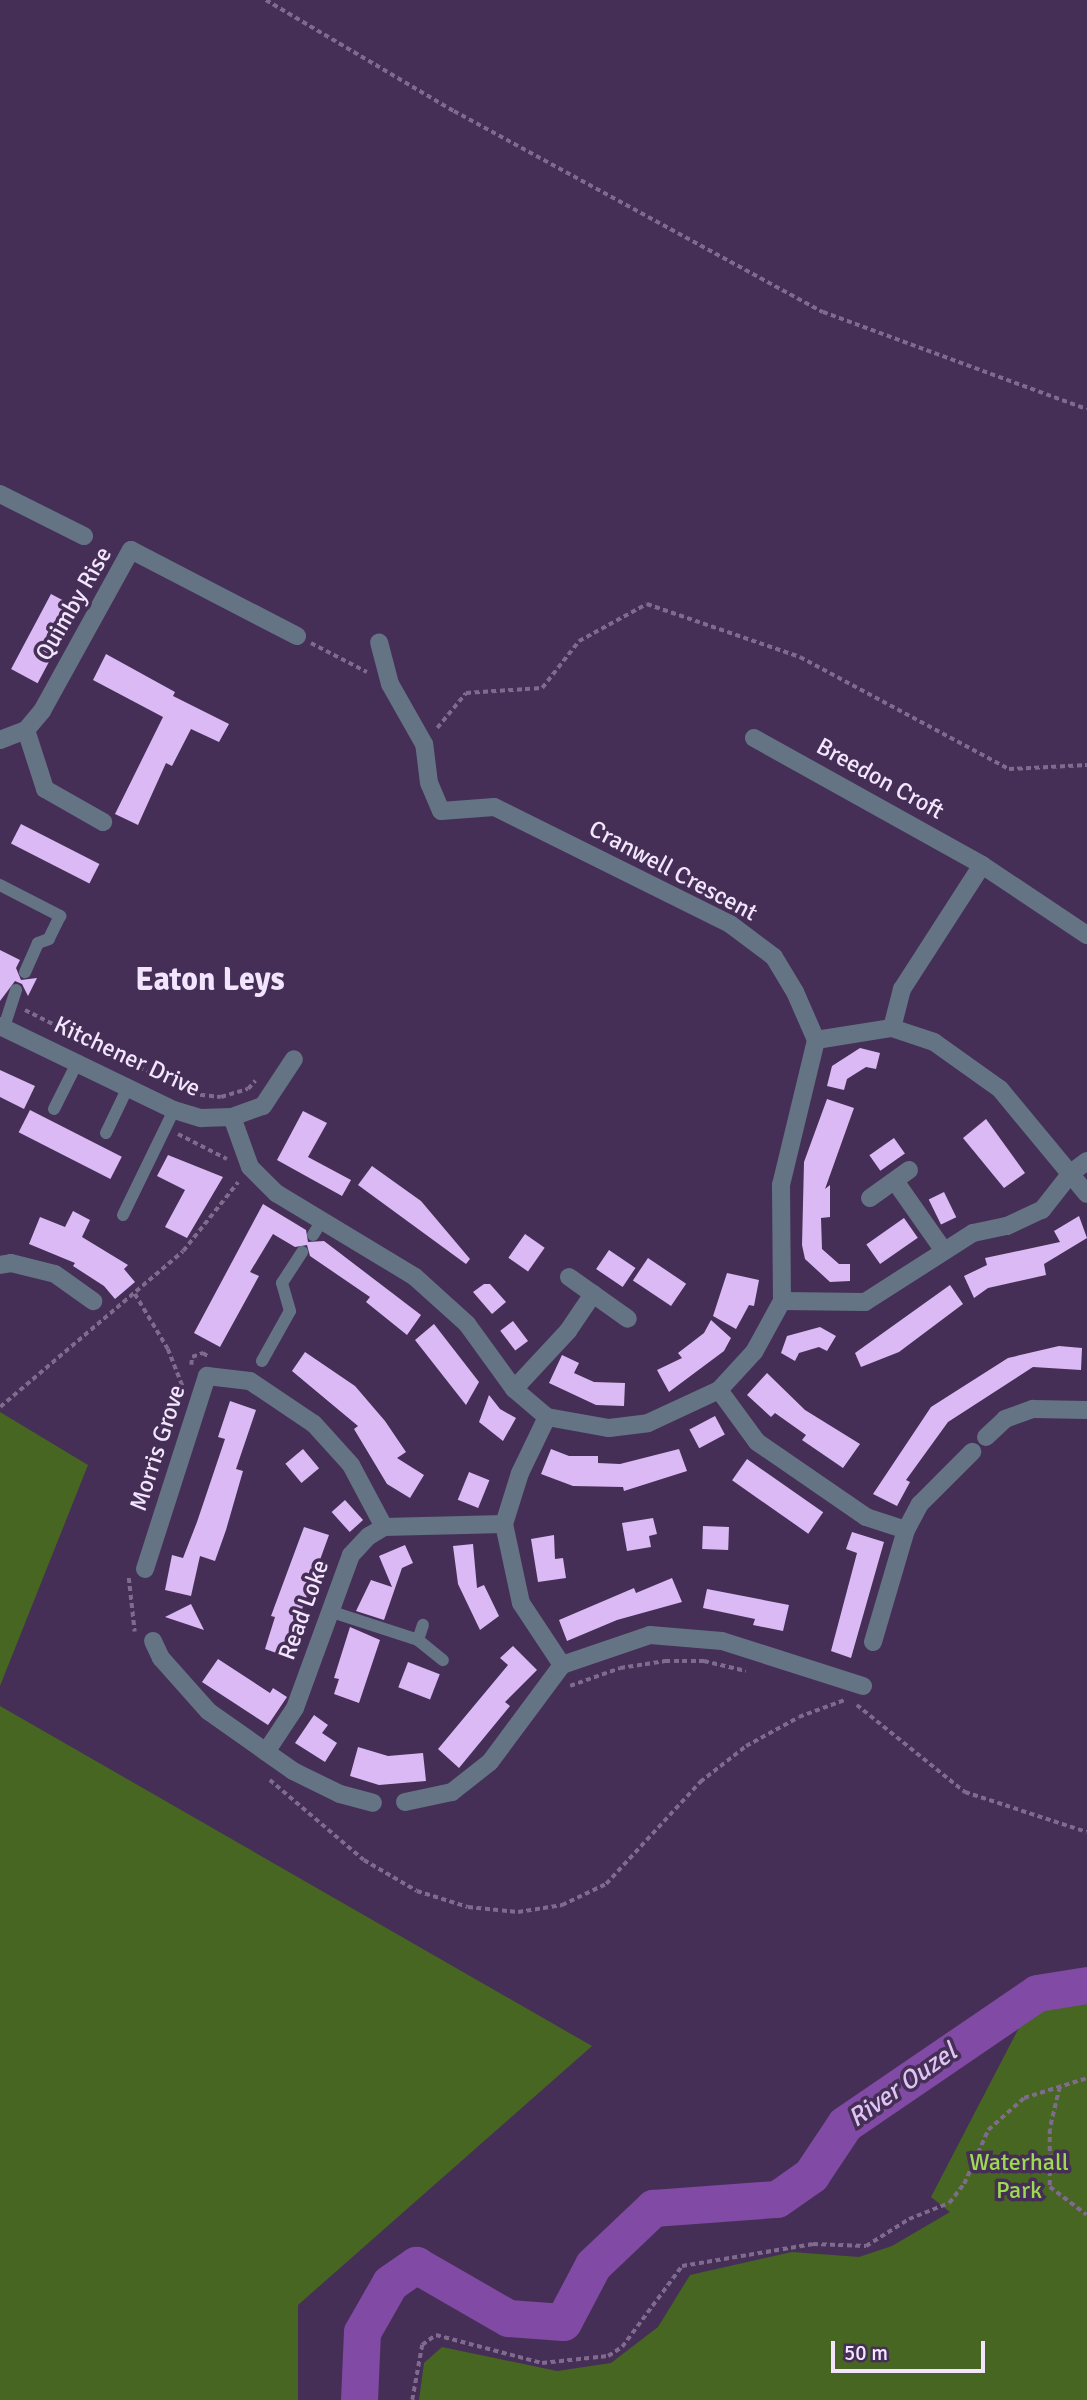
<!DOCTYPE html>
<style>
body{margin:0}
#map{position:relative;width:1087px;height:2400px;overflow:hidden;background:#462f56;font-family:Signika,sans-serif}
div>[style]{position:absolute}
.green>*{inset:0;background:#476621}
.river>*{height:37px;margin:-18.5px;padding:0 18.5px;transform-origin:18.5px;border-radius:18.5px;background:#814aa5}
.building>*{inset:0;background:#dbb9f4;transform-origin:0 0}
.path>*{height:3.5px;margin-top:-1.75px;transform-origin:0;background:repeating-linear-gradient(90deg,#7f6b8d 0 5px,transparent 0 8.5px)}
.lane>*{height:12px;margin:-6px;padding:0 6px;transform-origin:6px;border-radius:6px;background:#647485}
.street>*{height:18px;margin:-9px;padding:0 9px;transform-origin:9px;border-radius:9px;background:#647485}
span{translate:-50% -50%;white-space:nowrap;text-align:center;line-height:1.15;-webkit-text-stroke:7px #462f56;paint-order:stroke}
.street-label{font-size:24px;color:#f2e5fd}
.park-label{font-size:24px;color:#9dd952}
.water-label{font-size:26px;color:#dec4f3;font-style:italic}
.district-label{font-size:32px;color:#f2e5fd;font-weight:700}
.scale{position:absolute;left:831px;top:2341px;width:154px;height:32px;box-sizing:border-box;border:4px solid #f2e5fd;border-top:0;padding-left:9px;font-size:21px;line-height:24px;white-space:nowrap;color:#f2e5fd;-webkit-text-stroke:5px #462f56;paint-order:stroke}
</style>
<div id="map">
<div class="green">
<div style="clip-path:polygon(0 1412px,88px 1465px,0 1686px)"></div>
<div style="clip-path:polygon(0 1706px,592px 2046px,298px 2305px,298px 2400px,0 2400px)"></div>
<div style="clip-path:polygon(1087px 1985px,1087px 2400px,419px 2400px,424px 2363px,442px 2347px,557px 2371px,611px 2363px,658px 2327px,690px 2275px,792px 2252px,859px 2257px,892px 2246px,950px 2212px,931px 2197px,1037px 1993px)"></div>
</div>
<div class="river">
<div style="left:359px;top:2400px;width:68px;rotate:-87.5deg"></div>
<div style="left:362px;top:2332px;width:56px;rotate:-60.3deg"></div>
<div style="left:390px;top:2283px;width:32px;rotate:-35deg"></div>
<div style="left:416px;top:2265px;width:106px;rotate:29.9deg"></div>
<div style="left:508px;top:2318px;width:55px;rotate:4.2deg"></div>
<div style="left:563px;top:2322px;width:64px;rotate:-62.2deg"></div>
<div style="left:593px;top:2265px;width:83px;rotate:-43.5deg"></div>
<div style="left:653px;top:2208px;width:124px;rotate:-4.2deg"></div>
<div style="left:777px;top:2199px;width:42px;rotate:-35.2deg"></div>
<div style="left:811px;top:2175px;width:61px;rotate:-56.3deg"></div>
<div style="left:845px;top:2124px;width:232px;rotate:-34.3deg"></div>
<div style="left:1037px;top:1993px;width:51px;rotate:-9.1deg"></div>
</div>
<div class="building">
<div style="left:51px;top:594px;width:30px;height:85px;rotate:28deg"></div>
<div style="clip-path:polygon(106px 654px,175px 692px,173px 696px,229px 724px,219px 742px,191px 729px,172px 766px,166px 763px,138px 825px,115px 814px,163px 717px,93px 680px)"></div>
<div style="left:21px;top:824px;width:88px;height:22px;rotate:27deg"></div>
<div style="clip-path:polygon(0 950px,20px 960px,16px 968px,21px 980px,37px 978px,28px 996px,22px 984px,15px 981px,0 1001px)"></div>
<div style="clip-path:polygon(860px 1048px,880px 1053px,876px 1069px,866px 1067px,847px 1079px,844px 1090px,827px 1086px,832px 1066px)"></div>
<div style="clip-path:polygon(0 1070px,35px 1086px,24px 1109px,0 1097px)"></div>
<div style="clip-path:polygon(827px 1099px,854px 1108px,825px 1189px,830px 1185px,830px 1217px,821px 1218px,822px 1249px,839px 1264px,850px 1264px,850px 1281px,830px 1282px,805px 1259px,802px 1245px,804px 1162px)"></div>
<div style="left:30px;top:1110px;width:103px;height:25px;rotate:27deg"></div>
<div style="clip-path:polygon(303px 1111px,327px 1123px,308px 1157px,351px 1180px,342px 1196px,277px 1160px)"></div>
<div style="clip-path:polygon(986px 1119px,1025px 1173px,1004px 1188px,963px 1138px)"></div>
<div style="left:894px;top:1138px;width:19px;height:30px;rotate:55deg"></div>
<div style="clip-path:polygon(168px 1155px,223px 1177px,187px 1238px,165px 1227px,185px 1190px,157px 1176px)"></div>
<div style="clip-path:polygon(372px 1166px,421px 1201px,470px 1259px,466px 1264px,358px 1185px)"></div>
<div style="left:944px;top:1192px;width:28px;height:17px;rotate:64deg"></div>
<div style="clip-path:polygon(263px 1204px,306px 1230px,308px 1242px,324px 1241px,421px 1315px,407px 1335px,366px 1302px,370px 1297px,310px 1256px,307px 1245px,295px 1247px,273px 1234px,250px 1272px,259px 1276px,220px 1347px,194px 1333px)"></div>
<div style="clip-path:polygon(73px 1211px,90px 1220px,82px 1237px,128px 1265px,124px 1269px,135px 1282px,115px 1299px,104px 1286px,73px 1266px,75px 1263px,29px 1244px,40px 1217px,65px 1227px)"></div>
<div style="clip-path:polygon(1079px 1216px,1087px 1238px,1044px 1264px,1046px 1275px,988px 1288px,974px 1298px,964px 1276px,987px 1265px,985px 1258px,1060px 1242px,1054px 1231px)"></div>
<div style="left:904px;top:1218px;width:24px;height:46px;rotate:55deg"></div>
<div style="left:525px;top:1234px;width:24px;height:29px;rotate:35deg"></div>
<div style="left:609px;top:1250px;width:32px;height:23px;rotate:34deg"></div>
<div style="left:648px;top:1258px;width:46px;height:27px;rotate:34deg"></div>
<div style="clip-path:polygon(727px 1273px,759px 1280px,754px 1306px,749px 1305px,736px 1329px,713px 1316px)"></div>
<div style="clip-path:polygon(484px 1284px,490px 1284px,506px 1302px,492px 1314px,473px 1292px)"></div>
<div style="clip-path:polygon(950px 1285px,963px 1304px,899px 1352px,861px 1367px,855px 1353px)"></div>
<div style="clip-path:polygon(711px 1320px,731px 1338px,724px 1351px,669px 1392px,657px 1370px,682px 1358px,678px 1353px,704px 1333px)"></div>
<div style="left:513px;top:1321px;width:25px;height:16px;rotate:53deg"></div>
<div style="clip-path:polygon(434px 1324px,479px 1382px,466px 1405px,415px 1340px)"></div>
<div style="clip-path:polygon(820px 1327px,836px 1336px,827px 1351px,819px 1347px,799px 1353px,795px 1361px,781px 1353px,787px 1336px)"></div>
<div style="clip-path:polygon(1059px 1346px,1082px 1348px,1081px 1370px,1033px 1367px,948px 1422px,906px 1480px,910px 1482px,897px 1506px,873px 1494px,931px 1407px,1008px 1358px)"></div>
<div style="clip-path:polygon(305px 1352px,355px 1386px,385px 1421px,406px 1452px,397px 1458px,424px 1475px,410px 1498px,387px 1484px,354px 1429px,358px 1426px,292px 1371px)"></div>
<div style="clip-path:polygon(562px 1355px,579px 1363px,574px 1373px,594px 1382px,625px 1383px,624px 1406px,596px 1405px,549px 1383px)"></div>
<div style="clip-path:polygon(767px 1373px,805px 1410px,860px 1444px,843px 1468px,802px 1440px,806px 1435px,775px 1413px,771px 1417px,747px 1395px)"></div>
<div style="clip-path:polygon(489px 1395px,500px 1409px,516px 1418px,503px 1441px,479px 1422px)"></div>
<div style="clip-path:polygon(230px 1401px,256px 1410px,236px 1469px,243px 1471px,226px 1530px,215px 1561px,200px 1556px,191px 1596px,165px 1590px,172px 1555px,183px 1558px,197px 1522px,225px 1439px,218px 1437px)"></div>
<div style="left:715px;top:1416px;width:21px;height:29px;rotate:62deg"></div>
<div style="left:303px;top:1449px;width:25px;height:23px;rotate:50deg"></div>
<div style="clip-path:polygon(551px 1449px,569px 1456px,598px 1456px,598px 1463px,620px 1464px,679px 1449px,687px 1471px,624px 1491px,623px 1487px,573px 1486px,541px 1474px)"></div>
<div style="left:747px;top:1459px;width:93px;height:26px;rotate:35deg"></div>
<div style="left:469px;top:1472px;width:22px;height:30px;rotate:22deg"></div>
<div style="left:345px;top:1500px;width:27px;height:18px;rotate:48deg"></div>
<div style="clip-path:polygon(653px 1518px,657px 1534px,649px 1536px,651px 1547px,627px 1551px,622px 1523px)"></div>
<div style="left:703px;top:1526px;width:26px;height:23px;rotate:2deg"></div>
<div style="clip-path:polygon(304px 1527px,329px 1535px,285px 1656px,265px 1649px,275px 1617px,271px 1616px)"></div>
<div style="clip-path:polygon(852px 1532px,884px 1542px,851px 1658px,831px 1651px,857px 1553px,846px 1549px)"></div>
<div style="clip-path:polygon(554px 1535px,555px 1559px,563px 1558px,566px 1578px,538px 1582px,531px 1539px)"></div>
<div style="clip-path:polygon(473px 1544px,477px 1588px,484px 1585px,499px 1616px,480px 1630px,458px 1584px,453px 1546px)"></div>
<div style="clip-path:polygon(405px 1545px,413px 1563px,402px 1568px,384px 1620px,356px 1611px,371px 1580px,392px 1587px,379px 1556px)"></div>
<div style="clip-path:polygon(672px 1578px,682px 1602px,617px 1620px,567px 1641px,559px 1620px,634px 1588px,636px 1593px)"></div>
<div style="clip-path:polygon(707px 1589px,789px 1605px,783px 1631px,753px 1625px,755px 1619px,703px 1608px)"></div>
<div style="clip-path:polygon(191px 1604px,204px 1630px,165px 1617px)"></div>
<div style="clip-path:polygon(350px 1627px,380px 1640px,359px 1703px,334px 1694px,339px 1679px,334px 1678px)"></div>
<div style="clip-path:polygon(513px 1646px,537px 1670px,505px 1702px,510px 1706px,459px 1768px,438px 1749px,508px 1665px,500px 1658px)"></div>
<div style="clip-path:polygon(218px 1659px,270px 1693px,273px 1688px,287px 1697px,268px 1725px,202px 1682px)"></div>
<div style="left:408px;top:1662px;width:34px;height:27px;rotate:21deg"></div>
<div style="clip-path:polygon(314px 1715px,328px 1725px,322px 1733px,337px 1743px,325px 1762px,295px 1743px)"></div>
<div style="clip-path:polygon(358px 1747px,388px 1756px,423px 1753px,426px 1781px,379px 1785px,350px 1776px)"></div>
</div>
<div class="path">
<div style="left:266px;top:0;width:218px;rotate:30.6deg"></div>
<div style="left:454px;top:111px;width:420px;rotate:28.6deg"></div>
<div style="left:823px;top:312px;width:281px;rotate:20.2deg"></div>
<div style="left:311px;top:643px;width:63px;rotate:27.4deg"></div>
<div style="left:437px;top:728px;width:45px;rotate:-50.4deg"></div>
<div style="left:466px;top:693px;width:76px;rotate:-3.8deg"></div>
<div style="left:542px;top:688px;width:60px;rotate:-51.8deg"></div>
<div style="left:579px;top:641px;width:77px;rotate:-28.6deg"></div>
<div style="left:647px;top:604px;width:162px;rotate:19.1deg"></div>
<div style="left:800px;top:657px;width:237px;rotate:28.2deg"></div>
<div style="left:1009px;top:769px;width:78px;rotate:-2.9deg"></div>
<div style="left:25px;top:1010px;width:187px;rotate:26.7deg"></div>
<div style="left:192px;top:1094px;width:29px;rotate:6deg"></div>
<div style="left:221px;top:1097px;width:28px;rotate:-17deg"></div>
<div style="left:248px;top:1089px;width:11px;rotate:-49deg"></div>
<div style="left:178px;top:1134px;width:55px;rotate:27deg"></div>
<div style="left:135px;top:1294px;width:64px;rotate:59deg"></div>
<div style="left:168px;top:1349px;width:41px;rotate:68.5deg"></div>
<div style="left:191px;top:1365px;width:8px;rotate:-83deg"></div>
<div style="left:192px;top:1357px;width:12px;rotate:-20deg"></div>
<div style="left:203px;top:1353px;width:7px;rotate:34deg"></div>
<div style="left:0;top:1407px;width:240px;rotate:-40.4deg"></div>
<div style="left:183px;top:1251px;width:88px;rotate:-51.4deg"></div>
<div style="left:129px;top:1578px;width:54px;rotate:83.7deg"></div>
<div style="left:570px;top:1686px;width:53px;rotate:-19.8deg"></div>
<div style="left:620px;top:1668px;width:46px;rotate:-8.8deg"></div>
<div style="left:665px;top:1661px;width:39px"></div>
<div style="left:704px;top:1661px;width:43px;rotate:13.4deg"></div>
<div style="left:857px;top:1705px;width:139px;rotate:38.9deg"></div>
<div style="left:965px;top:1792px;width:128px;rotate:18.2deg"></div>
<div style="left:270px;top:1780px;width:123px;rotate:40.4deg"></div>
<div style="left:364px;top:1860px;width:61px;rotate:30.3deg"></div>
<div style="left:417px;top:1891px;width:53px;rotate:17.4deg"></div>
<div style="left:468px;top:1907px;width:50px;rotate:5.7deg"></div>
<div style="left:518px;top:1912px;width:45px;rotate:-9deg"></div>
<div style="left:562px;top:1905px;width:49px;rotate:-25.5deg"></div>
<div style="left:606px;top:1884px;width:139px;rotate:-47.3deg"></div>
<div style="left:700px;top:1782px;width:58px;rotate:-38deg"></div>
<div style="left:746px;top:1746px;width:60px;rotate:-28.7deg"></div>
<div style="left:799px;top:1717px;width:49px;rotate:-20.3deg"></div>
<div style="left:1060px;top:2087px;width:43px;rotate:103.4deg"></div>
<div style="left:1050px;top:2129px;width:58px;rotate:90deg"></div>
<div style="left:1050px;top:2187px;width:46px;rotate:37.1deg"></div>
<div style="left:412px;top:2400px;width:56px;rotate:-79.7deg"></div>
<div style="left:422px;top:2345px;width:17px;rotate:-36deg"></div>
<div style="left:436px;top:2335px;width:110px;rotate:14.8deg"></div>
<div style="left:542px;top:2363px;width:66px;rotate:-6.1deg"></div>
<div style="left:608px;top:2356px;width:17px;rotate:-33deg"></div>
<div style="left:622px;top:2347px;width:101px;rotate:-53.5deg"></div>
<div style="left:682px;top:2266px;width:133px;rotate:-9.5deg"></div>
<div style="left:813px;top:2244px;width:53px;rotate:2.2deg"></div>
<div style="left:866px;top:2246px;width:51px;rotate:-32.1deg"></div>
<div style="left:909px;top:2219px;width:43px;rotate:-21.8deg"></div>
<div style="left:949px;top:2203px;width:24px;rotate:-52deg"></div>
<div style="left:964px;top:2184px;width:59px;rotate:-66deg"></div>
<div style="left:988px;top:2130px;width:48px;rotate:-41.6deg"></div>
<div style="left:1024px;top:2098px;width:66px;rotate:-17.6deg"></div>
</div>
<div class="lane">
<div style="left:0;top:885px;width:68px;rotate:27.3deg"></div>
<div style="left:60px;top:916px;width:25px;rotate:116deg"></div>
<div style="left:49px;top:939px;width:12px;rotate:160deg"></div>
<div style="left:38px;top:943px;width:32px;rotate:114deg"></div>
<div style="left:4px;top:1027px;width:39px;rotate:-72deg"></div>
<div style="left:54px;top:1109px;width:54px;rotate:-63.4deg"></div>
<div style="left:106px;top:1133px;width:51px;rotate:-64.4deg"></div>
<div style="left:123px;top:1215px;width:117px;rotate:-64.1deg"></div>
<div style="left:313px;top:1235px;width:19px;rotate:-58deg"></div>
<div style="left:262px;top:1361px;width:57px;rotate:-60.8deg"></div>
<div style="left:290px;top:1311px;width:29px;rotate:-106deg"></div>
<div style="left:282px;top:1283px;width:37px;rotate:-57deg"></div>
<div style="left:329px;top:1611px;width:94px;rotate:18deg"></div>
<div style="left:418px;top:1640px;width:32px;rotate:39deg"></div>
<div style="left:418px;top:1640px;width:16px;rotate:-72deg"></div>
</div>
<div class="street">
<div style="left:0;top:494px;width:94px;rotate:26.6deg"></div>
<div style="left:26px;top:730px;width:62px;rotate:72.1deg"></div>
<div style="left:45px;top:789px;width:67px;rotate:29.6deg"></div>
<div style="left:754px;top:738px;width:261px;rotate:29.1deg"></div>
<div style="left:982px;top:865px;width:148px;rotate:122.8deg"></div>
<div style="left:902px;top:989px;width:40px;rotate:104.4deg"></div>
<div style="left:0;top:740px;width:28px;rotate:-21deg"></div>
<div style="left:26px;top:730px;width:25px;rotate:-50deg"></div>
<div style="left:42px;top:711px;width:184px;rotate:-61.1deg"></div>
<div style="left:131px;top:550px;width:187px;rotate:27.4deg"></div>
<div style="left:982px;top:865px;width:126px;rotate:33.7deg"></div>
<div style="left:0;top:1026px;width:193px;rotate:25.8deg"></div>
<div style="left:174px;top:1110px;width:28px;rotate:17deg"></div>
<div style="left:201px;top:1118px;width:31px;rotate:-2deg"></div>
<div style="left:232px;top:1117px;width:33px;rotate:-20deg"></div>
<div style="left:263px;top:1106px;width:56px;rotate:-56.6deg"></div>
<div style="left:816px;top:1040px;width:77px;rotate:-9deg"></div>
<div style="left:892px;top:1028px;width:44px;rotate:18.4deg"></div>
<div style="left:934px;top:1042px;width:81px;rotate:35.5deg"></div>
<div style="left:1000px;top:1089px;width:136px;rotate:50.4deg"></div>
<div style="left:232px;top:1117px;width:53px;rotate:70.2deg"></div>
<div style="left:250px;top:1167px;width:37px;rotate:45deg"></div>
<div style="left:276px;top:1193px;width:162px;rotate:31.1deg"></div>
<div style="left:415px;top:1277px;width:70px;rotate:42.1deg"></div>
<div style="left:467px;top:1324px;width:80px;rotate:54.1deg"></div>
<div style="left:514px;top:1389px;width:43px;rotate:40.3deg"></div>
<div style="left:547px;top:1417px;width:63px;rotate:10.1deg"></div>
<div style="left:609px;top:1428px;width:39px;rotate:-7deg"></div>
<div style="left:648px;top:1423px;width:78px;rotate:-24.9deg"></div>
<div style="left:719px;top:1390px;width:52px;rotate:-47.4deg"></div>
<div style="left:754px;top:1352px;width:58px;rotate:-61.2deg"></div>
<div style="left:782px;top:1301px;width:116px;rotate:-90.5deg"></div>
<div style="left:781px;top:1185px;width:149px;rotate:-76.4deg"></div>
<div style="left:816px;top:1040px;width:52px;rotate:-113.6deg"></div>
<div style="left:795px;top:992px;width:41px;rotate:-121deg"></div>
<div style="left:774px;top:957px;width:55px;rotate:-143.1deg"></div>
<div style="left:730px;top:924px;width:263px;rotate:-153.6deg"></div>
<div style="left:494px;top:807px;width:53px;rotate:175.7deg"></div>
<div style="left:441px;top:811px;width:30px;rotate:-113deg"></div>
<div style="left:429px;top:783px;width:39px;rotate:-97deg"></div>
<div style="left:424px;top:744px;width:69px;rotate:-119.5deg"></div>
<div style="left:390px;top:684px;width:43px;rotate:-104.7deg"></div>
<div style="left:895px;top:1181px;width:85px;rotate:55deg"></div>
<div style="left:870px;top:1198px;width:48px;rotate:-35.7deg"></div>
<div style="left:0;top:1265px;width:11px;rotate:-10deg"></div>
<div style="left:11px;top:1263px;width:45px;rotate:14deg"></div>
<div style="left:55px;top:1274px;width:47px;rotate:35.4deg"></div>
<div style="left:569px;top:1277px;width:72px;rotate:35.4deg"></div>
<div style="left:782px;top:1301px;width:83px;rotate:0.7deg"></div>
<div style="left:865px;top:1302px;width:128px;rotate:-32.6deg"></div>
<div style="left:973px;top:1233px;width:35px;rotate:-12deg"></div>
<div style="left:1007px;top:1226px;width:38px;rotate:-25deg"></div>
<div style="left:1042px;top:1210px;width:47px;rotate:-51.9deg"></div>
<div style="left:1071px;top:1173px;width:20px;rotate:-37deg"></div>
<div style="left:514px;top:1389px;width:79px;rotate:-47deg"></div>
<div style="left:568px;top:1331px;width:45px;rotate:-56deg"></div>
<div style="left:719px;top:1390px;width:64px;rotate:53.8deg"></div>
<div style="left:757px;top:1442px;width:132px;rotate:34.5deg"></div>
<div style="left:866px;top:1517px;width:42px;rotate:18deg"></div>
<div style="left:547px;top:1417px;width:62px;rotate:115.7deg"></div>
<div style="left:520px;top:1473px;width:53px;rotate:107.4deg"></div>
<div style="left:504px;top:1524px;width:81px;rotate:77.9deg"></div>
<div style="left:521px;top:1603px;width:74px;rotate:56.5deg"></div>
<div style="left:986px;top:1437px;width:26px;rotate:-43deg"></div>
<div style="left:1005px;top:1419px;width:30px;rotate:-20deg"></div>
<div style="left:1033px;top:1409px;width:54px;rotate:1.1deg"></div>
<div style="left:145px;top:1569px;width:203px;rotate:-72.2deg"></div>
<div style="left:207px;top:1376px;width:43px;rotate:6.6deg"></div>
<div style="left:250px;top:1381px;width:77px;rotate:33.9deg"></div>
<div style="left:314px;top:1424px;width:55px;rotate:47.9deg"></div>
<div style="left:351px;top:1465px;width:70px;rotate:62deg"></div>
<div style="left:153px;top:1641px;width:19px;rotate:65deg"></div>
<div style="left:161px;top:1658px;width:71px;rotate:48.4deg"></div>
<div style="left:208px;top:1711px;width:104px;rotate:35.2deg"></div>
<div style="left:293px;top:1771px;width:52px;rotate:26.1deg"></div>
<div style="left:340px;top:1794px;width:34px;rotate:15deg"></div>
<div style="left:873px;top:1642px;width:117px;rotate:-73.6deg"></div>
<div style="left:906px;top:1530px;width:30px;rotate:-62deg"></div>
<div style="left:920px;top:1504px;width:74px;rotate:-45deg"></div>
<div style="left:266px;top:1752px;width:53px;rotate:-56.6deg"></div>
<div style="left:295px;top:1708px;width:163px;rotate:-69.9deg"></div>
<div style="left:351px;top:1555px;width:26px;rotate:-47deg"></div>
<div style="left:369px;top:1536px;width:17px;rotate:-31deg"></div>
<div style="left:384px;top:1527px;width:120px;rotate:-1.4deg"></div>
<div style="left:405px;top:1802px;width:48px;rotate:-12deg"></div>
<div style="left:452px;top:1792px;width:48px;rotate:-38.3deg"></div>
<div style="left:490px;top:1762px;width:121px;rotate:-53.4deg"></div>
<div style="left:562px;top:1665px;width:93px;rotate:-18.8deg"></div>
<div style="left:650px;top:1635px;width:72px;rotate:4.8deg"></div>
<div style="left:722px;top:1641px;width:148px;rotate:17.7deg"></div>
</div>
<div class="street-label">
<span style="left:74px;top:604px;rotate:-60deg">Quimby Rise</span>
<span style="left:880px;top:779px;rotate:29deg">Breedon Croft</span>
<span style="left:673px;top:871px;rotate:28deg">Cranwell Crescent</span>
<span style="left:127px;top:1057px;rotate:25deg">Kitchener Drive</span>
<span style="left:158px;top:1448px;rotate:-72deg">Morris Grove</span>
<span style="left:304px;top:1610px;rotate:-70deg">Read Loke</span>
</div>
<div class="park-label">
<span style="left:1019px;top:2177px">Waterhall<br>Park</span>
</div>
<div class="water-label">
<span style="left:903px;top:2086px;rotate:-35deg">River Ouzel</span>
</div>
<div class="district-label">
<span style="left:210px;top:980px">Eaton Leys</span>
</div>
<div class="scale">50 m</div>
</div>
